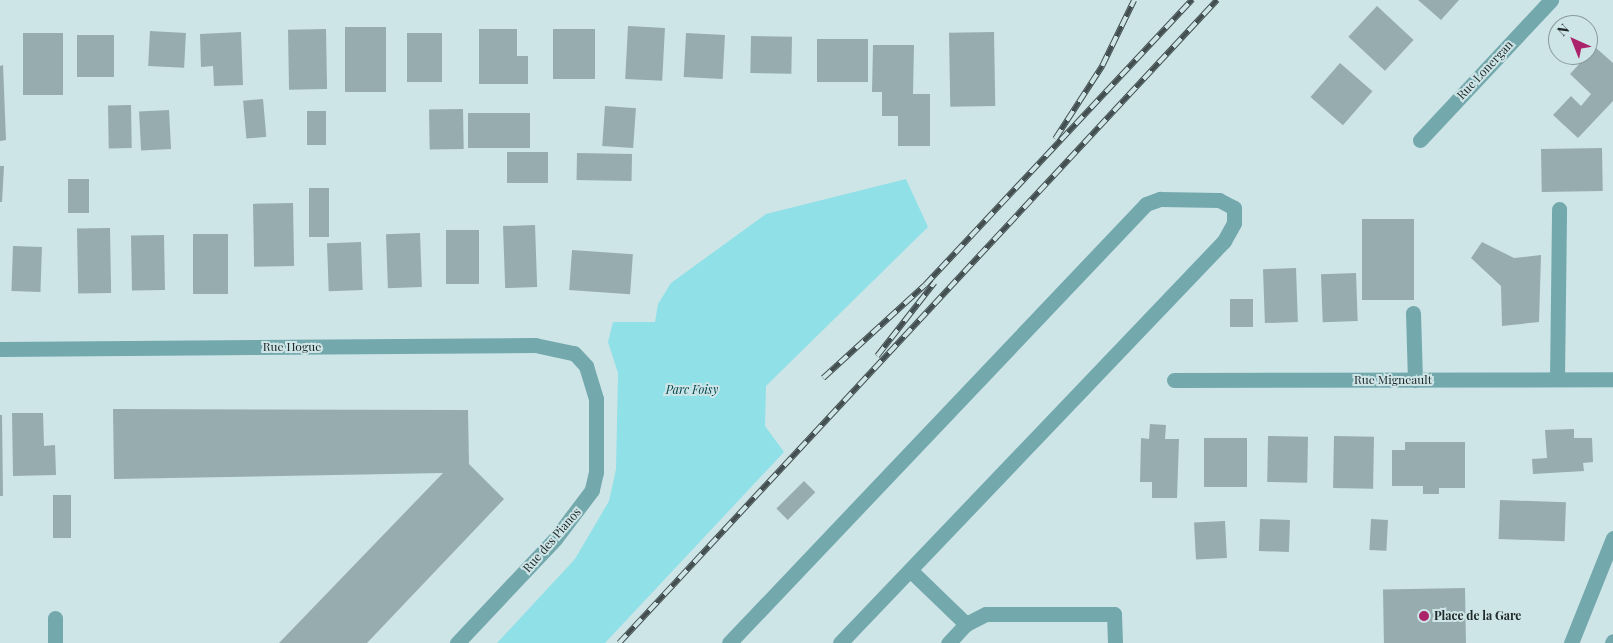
<!DOCTYPE html>
<style>
body{margin:0}
#map{position:relative;width:1613px;height:643px;overflow:hidden;background:#cee5e7;font-family:"Playfair Display",serif}
div>[style]{position:absolute}
.green>*{inset:0;background:#90e0e8}
.building>*{inset:0;background:#96acae;transform-origin:0 0}
.minor>*{height:15px;margin:-7.5px;padding:0 7.5px;transform-origin:7.5px;border-radius:7.5px;background:#73a8ad}
.rail>*{height:5.5px;margin-top:-2.75px;transform-origin:0;background:repeating-linear-gradient(90deg,#cee5e7 0 11px,#424e4f 0 22px);box-sizing:border-box;border-block:1px solid #424e4f}
.dots>*{width:14px;height:14px;translate:-50% -50%;box-sizing:border-box;border:2px solid #cee5e7;border-radius:50%}
span{translate:-50% -50%;white-space:nowrap;text-align:center;line-height:1.15;-webkit-text-stroke:4px #cee5e7;paint-order:stroke}
.street-label{font-size:12px;color:#212a2b}
.park-label{font-size:12px;color:#00464c;font-style:italic}
.poi-label{font-size:12px;color:#212a2b;font-weight:700}
.left{translate:0 -50%;text-align:left}
.north{position:absolute;left:1548px;top:15px;width:50px;height:50px;box-sizing:border-box;background:#cee5e7;border:1px solid #899a9c;border-radius:50%;rotate:316deg;font-size:14px;font-weight:700;line-height:20px;text-align:center;color:#212a2b}
.north::after{content:'';display:block;margin:auto;width:18px;height:22px;background:#ab246b;clip-path:polygon(50% 0,100% 100%,50% 72%,0 100%)}
</style>
<div id="map">
<div class="green">
<div style="clip-path:polygon(906px 179px,928px 227px,766px 386px,765px 426px,784px 452px,605px 643px,497px 643px,575px 559px,609px 501px,616px 469px,618px 373px,608px 342px,613px 322px,655px 322px,658px 304px,671px 283px,766px 214px)"></div>
</div>
<div class="building">
<div style="clip-path:polygon(1418px 0,1459px 0,1441px 20px)"></div>
<div style="left:1377px;top:6px;width:50px;height:42px;rotate:43deg"></div>
<div style="left:628px;top:26px;width:37px;height:53px;rotate:3deg"></div>
<div style="left:345px;top:27px;width:41px;height:65px"></div>
<div style="left:326px;top:29px;width:60px;height:38px;rotate:89deg"></div>
<div style="clip-path:polygon(479px 29px,517px 29px,517px 56px,528px 56px,528px 84px,479px 84px)"></div>
<div style="left:553px;top:29px;width:42px;height:50px"></div>
<div style="left:150px;top:31px;width:36px;height:35px;rotate:3deg"></div>
<div style="clip-path:polygon(241px 32px,243px 85px,214px 86px,213px 66px,201px 67px,200px 34px)"></div>
<div style="left:994px;top:32px;width:74px;height:45px;rotate:89deg"></div>
<div style="left:23px;top:33px;width:40px;height:62px"></div>
<div style="left:407px;top:33px;width:35px;height:49px"></div>
<div style="left:686px;top:33px;width:39px;height:44px;rotate:3deg"></div>
<div style="left:77px;top:35px;width:37px;height:42px"></div>
<div style="left:751px;top:36px;width:41px;height:37px;rotate:1deg"></div>
<div style="left:817px;top:39px;width:51px;height:43px"></div>
<div style="clip-path:polygon(873px 45px,914px 45px,913px 94px,930px 94px,930px 146px,898px 146px,898px 116px,882px 116px,882px 92px,872px 92px)"></div>
<div style="clip-path:polygon(1595px 47px,1613px 63px,1613px 101px,1578px 138px,1553px 115px,1571px 96px,1581px 106px,1591px 94px,1570px 74px)"></div>
<div style="left:1340px;top:63px;width:43px;height:45px;rotate:41deg"></div>
<div style="clip-path:polygon(3px 65px,6px 140px,0 141px,0 66px)"></div>
<div style="left:263px;top:99px;width:38px;height:20px;rotate:85deg"></div>
<div style="left:131px;top:105px;width:43px;height:23px;rotate:89deg"></div>
<div style="left:605px;top:106px;width:31px;height:40px;rotate:4deg"></div>
<div style="left:463px;top:109px;width:40px;height:34px;rotate:89deg"></div>
<div style="left:169px;top:110px;width:39px;height:30px;rotate:87deg"></div>
<div style="left:307px;top:111px;width:19px;height:34px"></div>
<div style="left:530px;top:113px;width:35px;height:62px;rotate:90deg"></div>
<div style="left:1602px;top:148px;width:43px;height:61px;rotate:89deg"></div>
<div style="left:548px;top:152px;width:31px;height:41px;rotate:90deg"></div>
<div style="left:577px;top:153px;width:55px;height:27px;rotate:1deg"></div>
<div style="clip-path:polygon(0 166px,4px 166px,2px 202px,0 202px)"></div>
<div style="left:68px;top:179px;width:21px;height:34px"></div>
<div style="left:309px;top:188px;width:20px;height:49px"></div>
<div style="left:293px;top:203px;width:63px;height:40px;rotate:89deg"></div>
<div style="left:1362px;top:219px;width:52px;height:81px"></div>
<div style="left:535px;top:225px;width:62px;height:32px;rotate:88deg"></div>
<div style="left:110px;top:228px;width:65px;height:33px;rotate:89deg"></div>
<div style="left:446px;top:230px;width:33px;height:54px"></div>
<div style="left:420px;top:233px;width:54px;height:34px;rotate:88deg"></div>
<div style="left:193px;top:234px;width:35px;height:60px"></div>
<div style="left:164px;top:235px;width:55px;height:33px;rotate:89deg"></div>
<div style="left:361px;top:242px;width:48px;height:34px;rotate:88deg"></div>
<div style="clip-path:polygon(1482px 242px,1514px 258px,1541px 255px,1539px 322px,1502px 326px,1501px 286px,1471px 258px)"></div>
<div style="left:13px;top:246px;width:29px;height:45px;rotate:2deg"></div>
<div style="left:572px;top:250px;width:61px;height:40px;rotate:4deg"></div>
<div style="left:1296px;top:268px;width:54px;height:33px;rotate:88deg"></div>
<div style="left:1356px;top:273px;width:48px;height:35px;rotate:88deg"></div>
<div style="left:1253px;top:299px;width:28px;height:23px;rotate:90deg"></div>
<div style="clip-path:polygon(113px 409px,468px 410px,469px 464px,504px 499px,367px 643px,279px 643px,443px 473px,114px 479px)"></div>
<div style="clip-path:polygon(12px 413px,43px 413px,44px 446px,55px 445px,56px 475px,13px 476px)"></div>
<div style="clip-path:polygon(0 415px,2px 415px,3px 496px,0 496px)"></div>
<div style="clip-path:polygon(1150px 424px,1166px 425px,1165px 439px,1179px 439px,1177px 498px,1152px 498px,1152px 482px,1140px 482px,1141px 438px,1149px 439px)"></div>
<div style="clip-path:polygon(1574px 429px,1574px 438px,1592px 438px,1593px 462px,1583px 463px,1584px 471px,1533px 474px,1532px 459px,1547px 458px,1545px 430px)"></div>
<div style="left:1268px;top:436px;width:40px;height:46px;rotate:1deg"></div>
<div style="left:1334px;top:436px;width:40px;height:52px;rotate:1deg"></div>
<div style="left:1204px;top:438px;width:43px;height:49px"></div>
<div style="clip-path:polygon(1405px 442px,1465px 442px,1465px 488px,1439px 488px,1439px 494px,1423px 494px,1423px 486px,1392px 486px,1392px 450px,1405px 450px)"></div>
<div style="left:804px;top:481px;width:16px;height:39px;rotate:45deg"></div>
<div style="left:53px;top:495px;width:18px;height:43px"></div>
<div style="left:1500px;top:500px;width:66px;height:39px;rotate:2deg"></div>
<div style="left:1260px;top:519px;width:30px;height:32px;rotate:2deg"></div>
<div style="left:1371px;top:519px;width:17px;height:31px;rotate:3deg"></div>
<div style="left:1225px;top:521px;width:37px;height:31px;rotate:87deg"></div>
<div style="left:1465px;top:588px;width:55px;height:82px;rotate:89deg"></div>
</div>
<div class="minor">
<div style="left:1420px;top:140px;width:192px;rotate:-46.9deg"></div>
<div style="left:1413px;top:313px;width:67px;rotate:88.3deg"></div>
<div style="left:0;top:349px;width:535px;rotate:-0.43deg"></div>
<div style="left:535px;top:345px;width:40px;rotate:12deg"></div>
<div style="left:574px;top:353px;width:18px;rotate:47deg"></div>
<div style="left:586px;top:366px;width:34px;rotate:73deg"></div>
<div style="left:596px;top:399px;width:73px;rotate:90deg"></div>
<div style="left:596px;top:472px;width:18px;rotate:103deg"></div>
<div style="left:592px;top:490px;width:61px;rotate:127.1deg"></div>
<div style="left:555px;top:539px;width:143px;rotate:133.3deg"></div>
<div style="left:1557px;top:379px;width:170px;rotate:-89.3deg"></div>
<div style="left:1174px;top:380px;width:439px;rotate:-0.1deg"></div>
<div style="left:910px;top:570px;width:78px;rotate:44deg"></div>
<div style="left:966px;top:624px;width:26px;rotate:133deg"></div>
<div style="left:966px;top:624px;width:22px;rotate:-27deg"></div>
<div style="left:986px;top:614px;width:128px"></div>
<div style="left:1114px;top:614px;width:29px;rotate:88deg"></div>
<div style="left:55px;top:643px;width:25px;rotate:-90deg"></div>
<div style="left:729px;top:643px;width:605px;rotate:-46.47deg"></div>
<div style="left:1146px;top:204px;width:15px;rotate:-20deg"></div>
<div style="left:1160px;top:199px;width:59px;rotate:1deg"></div>
<div style="left:1219px;top:200px;width:17px;rotate:28deg"></div>
<div style="left:1234px;top:208px;width:15px;rotate:90deg"></div>
<div style="left:1234px;top:223px;width:21px;rotate:119deg"></div>
<div style="left:1224px;top:241px;width:556px;rotate:133.69deg"></div>
<div style="left:1571px;top:643px;width:113px;rotate:-68.2deg"></div>
<div style="left:1612px;top:643px;width:2px;rotate:-63deg"></div>
</div>
<div class="rail">
<div style="left:1055px;top:139px;width:87px;rotate:-57.2deg"></div>
<div style="left:1102px;top:66px;width:73px;rotate:-64.1deg"></div>
<div style="left:877px;top:356px;width:93px;rotate:-52deg"></div>
<div style="left:823px;top:378px;width:138px;rotate:-42.4deg"></div>
<div style="left:925px;top:285px;width:391px;rotate:-46.9deg"></div>
<div style="left:619px;top:643px;width:878px;rotate:-47.08deg"></div>
</div>
<div class="dots">
<div style="left:1424px;top:616px;background:#ab246b"></div>
</div>
<div class="street-label">
<span style="left:1485px;top:70px;rotate:-47deg">Rue Lonergan</span>
<span style="left:292px;top:347px">Rue Hogue</span>
<span style="left:1393px;top:380px">Rue Migneault</span>
<span style="left:552px;top:540px;rotate:-49deg">Rue des Pianos</span>
</div>
<div class="park-label">
<span style="left:692px;top:390px">Parc Foisy</span>
</div>
<div class="poi-label">
<span class="left" style="left:1434px;top:616px">Place de la Gare</span>
</div>
<div class="north">N</div>
</div>
